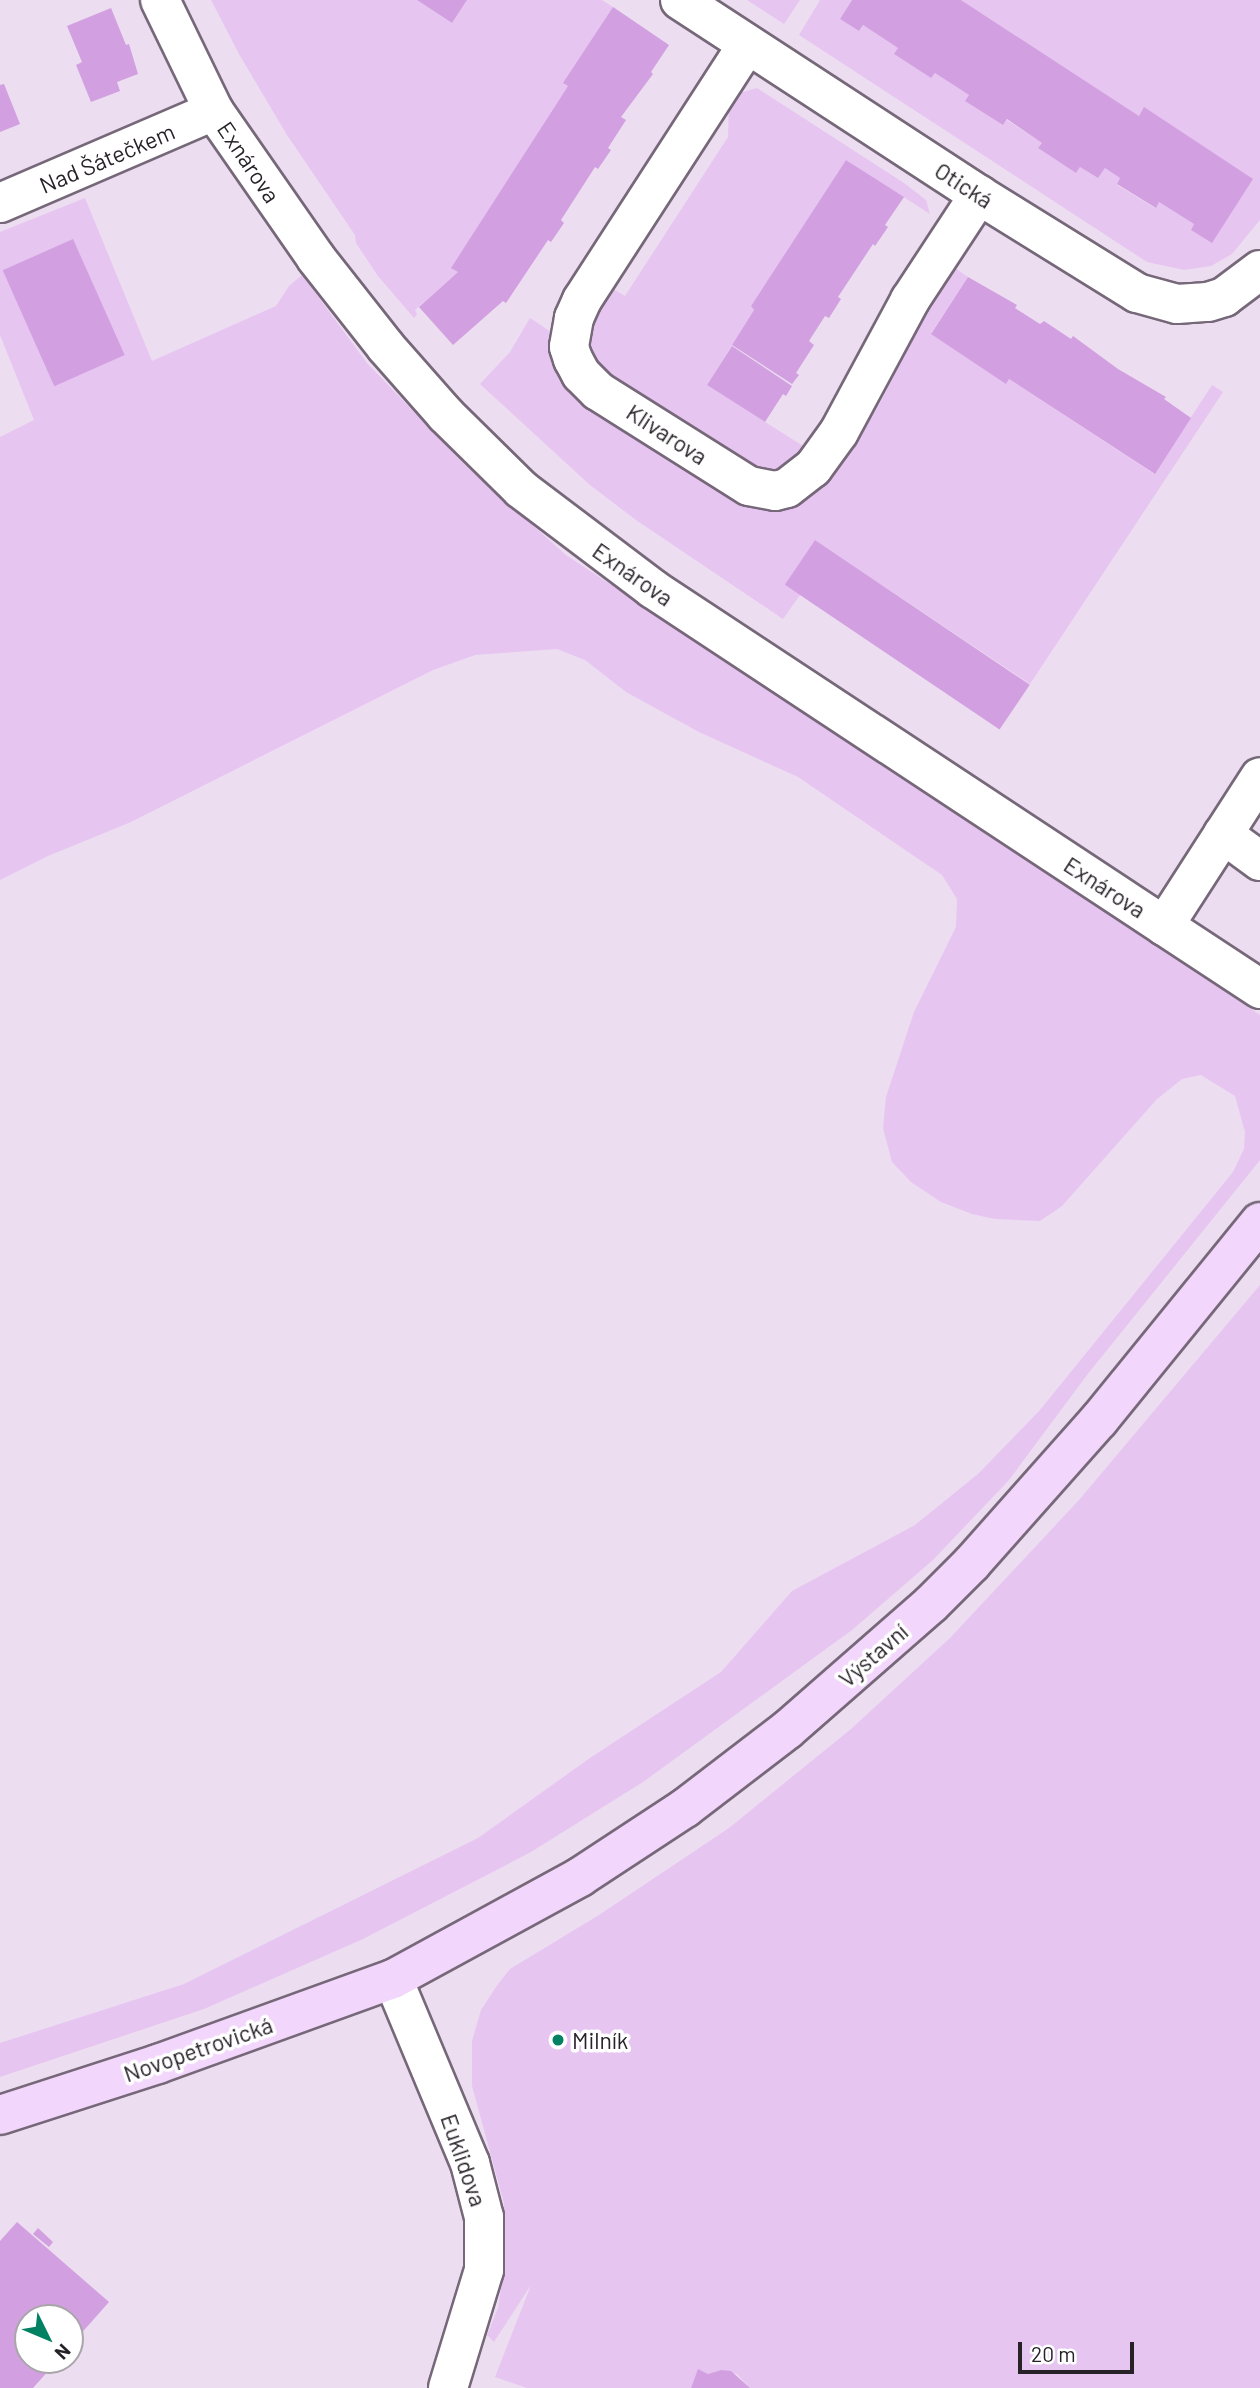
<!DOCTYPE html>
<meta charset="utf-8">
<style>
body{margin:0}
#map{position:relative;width:1260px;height:2388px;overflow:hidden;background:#ecddf1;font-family:Barlow,sans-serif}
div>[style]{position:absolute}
.green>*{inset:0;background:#e7c5f1}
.building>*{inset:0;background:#d29fe0;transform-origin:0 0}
.roads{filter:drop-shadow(2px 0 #766879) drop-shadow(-2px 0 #766879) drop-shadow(0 2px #766879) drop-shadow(0 -2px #766879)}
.minor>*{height:38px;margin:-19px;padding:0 19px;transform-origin:19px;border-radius:19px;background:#fff}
.major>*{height:38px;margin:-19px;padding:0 19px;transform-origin:19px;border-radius:19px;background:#f2d6fb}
.dots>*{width:19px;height:19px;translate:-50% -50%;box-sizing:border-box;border:4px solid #fff;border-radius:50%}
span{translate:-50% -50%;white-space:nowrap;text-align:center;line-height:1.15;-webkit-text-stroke:7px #fff;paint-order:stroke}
.street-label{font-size:23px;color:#272128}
.poi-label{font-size:23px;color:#272128}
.left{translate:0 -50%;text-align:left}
.north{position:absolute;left:14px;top:2304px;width:70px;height:70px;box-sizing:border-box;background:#fff;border:2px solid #a9a6a9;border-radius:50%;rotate:133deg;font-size:19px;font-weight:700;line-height:28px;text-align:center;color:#272128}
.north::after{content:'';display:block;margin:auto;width:24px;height:32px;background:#038263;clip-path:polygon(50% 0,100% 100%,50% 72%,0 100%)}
.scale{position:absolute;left:1018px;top:2342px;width:116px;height:32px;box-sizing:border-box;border:4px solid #272128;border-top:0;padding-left:9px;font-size:21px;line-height:24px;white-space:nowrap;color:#272128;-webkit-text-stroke:5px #fff;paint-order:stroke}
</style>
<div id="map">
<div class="green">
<div style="clip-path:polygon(211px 0,417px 0,452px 23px,467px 0,602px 0,613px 7px,564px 83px,568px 86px,452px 267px,458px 272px,415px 310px,417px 314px,414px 318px,378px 276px,356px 243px,355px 235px,287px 135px,239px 54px)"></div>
<div style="clip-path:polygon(747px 0,800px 0,784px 24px)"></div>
<div style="clip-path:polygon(820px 0,852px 0,840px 19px,859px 31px,863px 25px,898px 48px,894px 54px,931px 78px,935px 73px,969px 95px,966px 101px,1003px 125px,1007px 120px,1042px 143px,1038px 148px,1076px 173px,1080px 167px,1098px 178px,1105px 168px,1120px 178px,1117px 185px,1155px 208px,1159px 202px,1194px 224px,1191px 230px,1211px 242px,1144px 108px,1139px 116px,961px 0,1260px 0,1260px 220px,1232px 254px,1211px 266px,1184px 270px,1147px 262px,799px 35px)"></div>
<div style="clip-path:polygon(757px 88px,904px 183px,926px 200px,930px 214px,846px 160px,751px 306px,754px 310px,707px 385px,811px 451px,769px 476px,608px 377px,584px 352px,590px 320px,610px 287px,625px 296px,728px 137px,729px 104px,740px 93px)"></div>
<div style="clip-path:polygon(85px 198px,152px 361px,276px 306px,289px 286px,302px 275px,367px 363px,465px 465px,566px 555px,1260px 1015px,1260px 1160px,1087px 1375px,1009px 1480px,933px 1560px,852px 1630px,643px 1782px,531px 1852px,363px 1939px,204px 2009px,0 2077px,0 2043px,184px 1984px,478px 1838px,590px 1758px,721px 1672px,792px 1591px,915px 1525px,978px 1474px,1040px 1410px,1233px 1172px,1244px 1149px,1245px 1132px,1235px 1096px,1201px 1075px,1182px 1079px,1157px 1099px,1062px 1206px,1040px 1221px,995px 1219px,972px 1214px,941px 1202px,911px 1182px,892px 1162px,883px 1128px,886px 1097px,914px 1012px,956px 927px,957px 899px,942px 875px,798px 777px,699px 732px,626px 692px,585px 660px,557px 649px,475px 655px,433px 670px,131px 822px,48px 856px,0 880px,0 437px,34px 420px,0 335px,0 232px)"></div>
<div style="clip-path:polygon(955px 268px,968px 277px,931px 333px,1006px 383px,1009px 379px,1154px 474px,1212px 385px,1223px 392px,1030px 684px,815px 540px,785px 585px,800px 595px,783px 619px,636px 520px,590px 485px,480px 384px,510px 352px,530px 318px,557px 336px,558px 349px,786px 507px,813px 495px,841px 466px,880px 403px,918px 329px)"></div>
<div style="clip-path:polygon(1260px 1285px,1260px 2388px,750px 2388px,737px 2374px,721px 2370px,708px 2374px,698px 2370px,691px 2388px,527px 2388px,495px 2377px,531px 2285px,494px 2342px,487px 2335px,498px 2308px,504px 2270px,504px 2203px,472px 2086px,472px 2041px,481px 2010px,498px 1984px,510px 1969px,599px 1915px,729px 1828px,851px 1729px,950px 1638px,1079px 1500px)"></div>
</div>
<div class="building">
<div style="clip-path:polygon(417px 0,467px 0,452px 23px)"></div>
<div style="clip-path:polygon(852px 0,961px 0,1139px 116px,1144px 107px,1253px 179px,1212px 243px,1191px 230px,1194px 224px,1159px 202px,1156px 208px,1117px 184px,1120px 178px,1105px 168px,1098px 178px,1080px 167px,1076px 173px,1038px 148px,1042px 143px,1007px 119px,1003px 125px,965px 101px,969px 95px,935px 73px,931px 78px,894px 54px,898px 48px,863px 25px,859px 31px,840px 19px)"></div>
<div style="clip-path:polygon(613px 7px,669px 45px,651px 72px,653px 74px,621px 117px,626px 120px,608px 148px,611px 150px,598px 169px,595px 167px,561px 220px,564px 223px,551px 242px,548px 240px,506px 303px,503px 301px,453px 345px,419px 307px,458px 272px,451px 268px,568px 86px,563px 83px)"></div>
<div style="clip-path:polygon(111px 8px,126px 45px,129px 44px,138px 74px,117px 82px,120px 91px,91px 102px,76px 65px,82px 62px,67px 26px)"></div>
<div style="clip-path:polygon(4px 84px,20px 124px,0 132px,0 85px)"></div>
<div style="clip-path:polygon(846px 160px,904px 197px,885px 225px,888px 227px,875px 246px,873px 244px,838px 297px,841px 299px,829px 318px,825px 316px,809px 341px,814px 345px,796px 373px,799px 375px,792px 384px,732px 345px,754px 310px,751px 306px)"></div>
<div style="left:73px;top:239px;width:127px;height:77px;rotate:66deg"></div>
<div style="clip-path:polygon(968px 277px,1017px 305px,1015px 308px,1040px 324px,1044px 321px,1071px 339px,1073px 336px,1118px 369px,1166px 397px,1164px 399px,1191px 418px,1155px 474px,1009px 379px,1006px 384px,931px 334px)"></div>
<div style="clip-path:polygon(732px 346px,792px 386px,786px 396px,783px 394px,765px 422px,707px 385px)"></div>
<div style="left:815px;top:540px;width:259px;height:54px;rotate:34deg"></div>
<div style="clip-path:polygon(17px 2222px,109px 2302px,70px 2346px,70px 2318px,28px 2318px,28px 2360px,58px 2360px,33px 2388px,0 2388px,0 2241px)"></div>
<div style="clip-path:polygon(38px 2228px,53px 2242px,49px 2247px,33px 2234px)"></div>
<div style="clip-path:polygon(698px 2369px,708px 2374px,721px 2370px,731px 2371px,750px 2388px,691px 2388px)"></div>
</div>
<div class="roads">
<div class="minor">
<div style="left:160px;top:0;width:123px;rotate:64.1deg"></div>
<div style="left:214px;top:111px;width:179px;rotate:55.2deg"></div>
<div style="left:316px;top:258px;width:113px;rotate:51.8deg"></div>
<div style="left:386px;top:347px;width:91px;rotate:48.6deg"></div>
<div style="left:446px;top:415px;width:105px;rotate:44.6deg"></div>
<div style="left:521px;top:489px;width:166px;rotate:37.1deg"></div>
<div style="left:653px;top:589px;width:727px;rotate:33.38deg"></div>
<div style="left:680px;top:0;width:357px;rotate:33.1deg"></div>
<div style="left:979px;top:195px;width:186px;rotate:31.8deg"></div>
<div style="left:1137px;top:293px;width:41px;rotate:15.4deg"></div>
<div style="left:1177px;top:304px;width:31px;rotate:-4deg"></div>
<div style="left:1208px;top:302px;width:17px;rotate:-17deg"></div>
<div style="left:1224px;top:297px;width:45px;rotate:-36.9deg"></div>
<div style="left:747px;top:45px;width:304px;rotate:122.9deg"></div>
<div style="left:582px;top:300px;width:20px;rotate:114deg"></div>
<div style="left:574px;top:318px;width:29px;rotate:100deg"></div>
<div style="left:569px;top:347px;width:13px;rotate:72deg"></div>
<div style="left:573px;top:359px;width:17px;rotate:62deg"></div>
<div style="left:581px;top:374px;width:24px;rotate:45deg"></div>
<div style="left:598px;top:391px;width:178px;rotate:32.2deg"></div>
<div style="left:749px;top:486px;width:26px;rotate:11deg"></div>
<div style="left:775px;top:491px;width:12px;rotate:-14deg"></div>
<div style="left:787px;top:488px;width:33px;rotate:-38deg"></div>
<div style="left:813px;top:468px;width:44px;rotate:-54.2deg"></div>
<div style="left:839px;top:432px;width:150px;rotate:-61.7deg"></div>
<div style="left:910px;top:300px;width:126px;rotate:-56.7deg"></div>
<div style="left:0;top:203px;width:233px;rotate:-23.3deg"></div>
<div style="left:1223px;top:834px;width:46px;rotate:36.1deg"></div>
<div style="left:1164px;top:926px;width:177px;rotate:-57.2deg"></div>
<div style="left:393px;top:1979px;width:199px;rotate:67.3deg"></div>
<div style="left:470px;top:2163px;width:56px;rotate:75.5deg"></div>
<div style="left:484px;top:2217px;width:53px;rotate:90deg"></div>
<div style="left:484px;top:2270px;width:123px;rotate:107deg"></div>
</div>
<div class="major">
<div style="left:0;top:2115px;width:166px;rotate:-17.9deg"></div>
<div style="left:158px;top:2064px;width:250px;rotate:-19.9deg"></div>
<div style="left:393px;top:1979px;width:213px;rotate:-28.6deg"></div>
<div style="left:580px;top:1877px;width:126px;rotate:-33.3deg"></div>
<div style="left:685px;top:1808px;width:128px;rotate:-37.4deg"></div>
<div style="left:787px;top:1730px;width:191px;rotate:-41.2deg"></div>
<div style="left:931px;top:1604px;width:58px;rotate:-45deg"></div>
<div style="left:972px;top:1563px;width:191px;rotate:-48.4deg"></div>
<div style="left:1099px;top:1420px;width:255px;rotate:-50.9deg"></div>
</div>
</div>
<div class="dots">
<div style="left:558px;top:2040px;background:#038263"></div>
</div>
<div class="street-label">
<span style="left:107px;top:158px;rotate:-23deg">Nad Šátečkem</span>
<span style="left:249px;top:162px;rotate:56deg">Exnárova</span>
<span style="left:964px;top:185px;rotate:33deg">Otická</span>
<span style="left:667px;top:434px;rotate:33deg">Klivarova</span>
<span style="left:633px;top:574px;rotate:35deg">Exnárova</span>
<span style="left:1105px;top:887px;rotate:33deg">Exnárova</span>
<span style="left:873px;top:1655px;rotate:-41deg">Výstavní</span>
<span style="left:198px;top:2049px;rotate:-19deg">Novopetrovická</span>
<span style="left:464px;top:2160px;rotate:71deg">Euklidova</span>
</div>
<div class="poi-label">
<span class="left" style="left:572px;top:2040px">Milník</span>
</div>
<div class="north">N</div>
<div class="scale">20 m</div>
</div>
